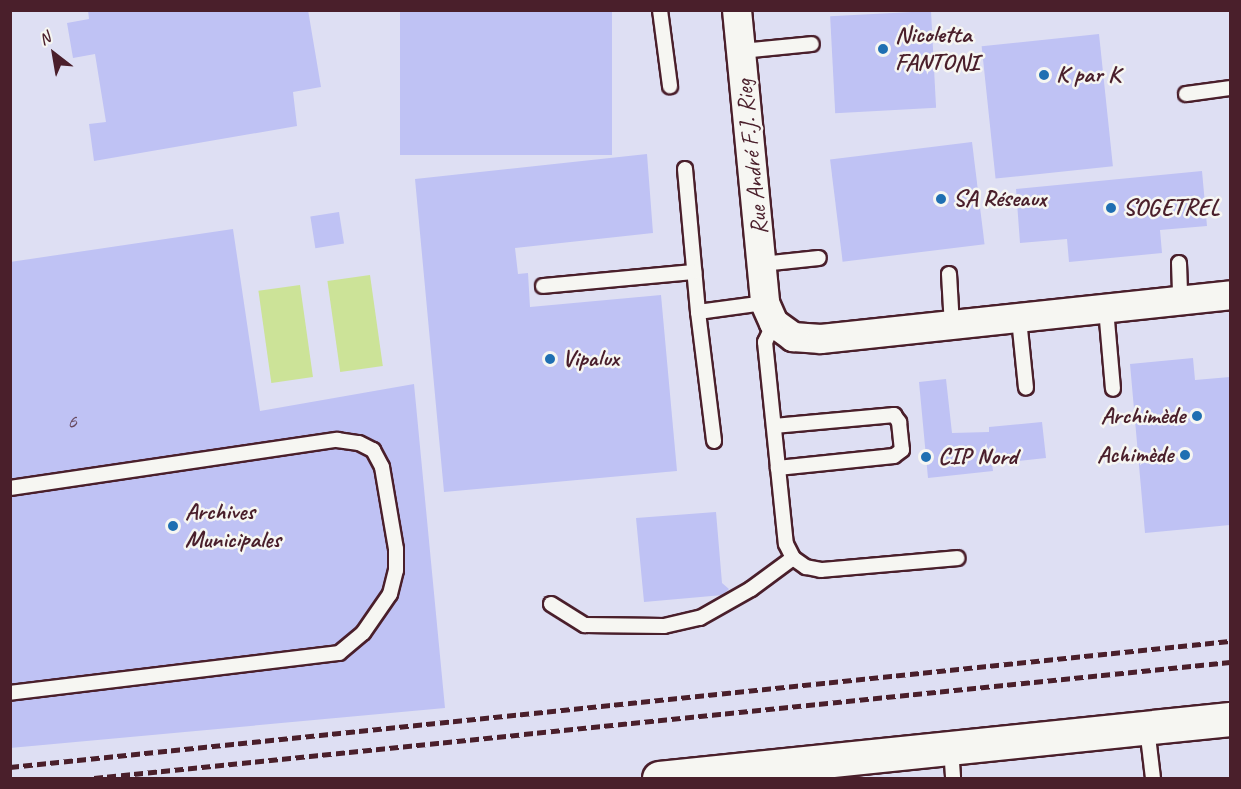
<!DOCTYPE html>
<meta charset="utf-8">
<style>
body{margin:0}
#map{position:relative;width:1241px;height:789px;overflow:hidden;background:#ebecf2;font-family:Caveat,sans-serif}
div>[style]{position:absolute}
.built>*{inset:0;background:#dedff3;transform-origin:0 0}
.green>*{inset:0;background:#cce398;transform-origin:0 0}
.building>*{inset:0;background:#bfc2f4;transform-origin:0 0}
.roads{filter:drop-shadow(2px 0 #4a1f2b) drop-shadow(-2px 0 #4a1f2b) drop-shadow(0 2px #4a1f2b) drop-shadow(0 -2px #4a1f2b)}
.service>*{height:14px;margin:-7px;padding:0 7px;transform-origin:7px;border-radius:7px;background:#f6f6f2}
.minor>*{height:28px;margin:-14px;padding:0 14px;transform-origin:14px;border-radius:14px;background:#f6f6f2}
.tertiary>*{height:33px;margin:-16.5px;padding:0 16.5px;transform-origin:16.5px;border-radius:16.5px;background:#f6f6f2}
.rail>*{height:4.5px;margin-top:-2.25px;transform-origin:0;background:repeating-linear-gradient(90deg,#4a1f2b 0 9px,transparent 0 13.5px)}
.dots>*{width:16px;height:16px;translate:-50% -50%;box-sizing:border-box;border:3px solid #f6f6f2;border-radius:50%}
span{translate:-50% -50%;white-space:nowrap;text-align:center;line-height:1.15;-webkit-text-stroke:5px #f6f6f2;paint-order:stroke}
.number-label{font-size:21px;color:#67485d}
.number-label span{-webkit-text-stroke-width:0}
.poi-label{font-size:24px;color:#4a1f2b;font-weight:700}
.left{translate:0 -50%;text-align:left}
.right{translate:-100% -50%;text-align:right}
.street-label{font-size:24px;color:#4a1f2b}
.frame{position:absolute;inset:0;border:12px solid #4a1f2b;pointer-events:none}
.north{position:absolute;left:24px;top:24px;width:60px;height:60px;-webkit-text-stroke:4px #f6f6f2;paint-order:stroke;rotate:329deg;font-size:16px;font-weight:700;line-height:24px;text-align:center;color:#4a1f2b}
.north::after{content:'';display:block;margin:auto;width:21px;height:27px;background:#4a1f2b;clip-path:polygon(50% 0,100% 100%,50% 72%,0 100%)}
</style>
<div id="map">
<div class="built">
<div style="left:11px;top:11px;width:1219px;height:767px"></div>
</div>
<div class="green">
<div style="left:370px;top:275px;width:92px;height:43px;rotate:82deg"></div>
<div style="left:300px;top:285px;width:93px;height:42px;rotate:82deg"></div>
</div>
<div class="building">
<div style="clip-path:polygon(88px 10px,308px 10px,321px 87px,293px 92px,297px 126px,94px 161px,89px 124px,106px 122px,95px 54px,73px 58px,67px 23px,89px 19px)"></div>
<div style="left:400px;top:10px;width:212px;height:145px"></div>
<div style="left:931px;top:11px;width:97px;height:101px;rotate:87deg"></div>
<div style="left:1099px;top:34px;width:133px;height:118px;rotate:84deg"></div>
<div style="left:972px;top:142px;width:103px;height:143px;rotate:83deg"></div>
<div style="clip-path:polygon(647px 154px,653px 233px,515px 248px,518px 274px,528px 273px,530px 307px,661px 295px,677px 471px,444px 492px,415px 179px)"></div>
<div style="clip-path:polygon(1202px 171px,1207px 226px,1160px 230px,1162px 253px,1069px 262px,1067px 239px,1020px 243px,1016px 189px)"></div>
<div style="left:339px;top:212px;width:32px;height:29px;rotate:81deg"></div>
<div style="clip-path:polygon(233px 229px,260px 411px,414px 384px,445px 708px,10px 748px,10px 262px)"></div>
<div style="clip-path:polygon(1193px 358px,1195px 380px,1230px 377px,1230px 525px,1145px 533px,1130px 364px)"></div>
<div style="clip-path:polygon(946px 379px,952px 433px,989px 432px,989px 427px,1042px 422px,1046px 458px,992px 464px,993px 471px,928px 478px,919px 382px)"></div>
<div style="clip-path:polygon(716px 512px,722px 583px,729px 589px,723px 595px,644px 602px,636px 518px)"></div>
</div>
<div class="roads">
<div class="service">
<div style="left:660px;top:10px;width:77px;rotate:82.5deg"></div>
<div style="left:741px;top:51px;width:71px;rotate:-5.6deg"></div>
<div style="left:1186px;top:94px;width:44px;rotate:-7.8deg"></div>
<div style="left:685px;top:169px;width:144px;rotate:84.8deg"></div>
<div style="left:698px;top:312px;width:68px;rotate:-7.7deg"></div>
<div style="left:1179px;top:263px;width:37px;rotate:88deg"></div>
<div style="left:762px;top:264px;width:57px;rotate:-6deg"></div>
<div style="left:949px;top:274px;width:52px;rotate:86.7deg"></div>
<div style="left:543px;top:286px;width:152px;rotate:-5.3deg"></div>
<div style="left:1106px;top:309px;width:80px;rotate:85deg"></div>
<div style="left:698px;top:312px;width:130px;rotate:82.9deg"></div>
<div style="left:1019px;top:319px;width:69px;rotate:84.2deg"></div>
<div style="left:774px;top:323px;width:21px;rotate:115deg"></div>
<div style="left:765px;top:342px;width:203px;rotate:84.1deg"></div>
<div style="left:786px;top:544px;width:16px;rotate:63deg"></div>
<div style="left:793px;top:558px;width:16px;rotate:35deg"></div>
<div style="left:806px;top:567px;width:15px;rotate:11deg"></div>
<div style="left:821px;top:570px;width:137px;rotate:-5deg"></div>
<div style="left:774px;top:426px;width:121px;rotate:-5.2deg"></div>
<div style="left:894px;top:415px;width:9px;rotate:54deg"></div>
<div style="left:899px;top:422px;width:28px;rotate:84deg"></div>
<div style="left:902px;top:450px;width:10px;rotate:143deg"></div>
<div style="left:894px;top:456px;width:117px;rotate:174.1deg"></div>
<div style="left:10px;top:488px;width:331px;rotate:-8.4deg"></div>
<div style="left:337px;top:440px;width:22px;rotate:8deg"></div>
<div style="left:359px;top:443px;width:16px;rotate:27deg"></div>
<div style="left:373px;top:450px;width:19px;rotate:62deg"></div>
<div style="left:382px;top:467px;width:83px;rotate:80.3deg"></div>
<div style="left:396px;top:549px;width:21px;rotate:90deg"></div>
<div style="left:396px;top:570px;width:25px;rotate:104deg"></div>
<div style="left:390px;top:594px;width:47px;rotate:124.7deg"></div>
<div style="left:363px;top:633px;width:31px;rotate:140deg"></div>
<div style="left:339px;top:653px;width:331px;rotate:173.1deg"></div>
<div style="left:551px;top:604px;width:40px;rotate:32deg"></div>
<div style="left:585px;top:625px;width:79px;rotate:0.7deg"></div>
<div style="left:664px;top:626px;width:37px;rotate:-13deg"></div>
<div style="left:700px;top:618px;width:59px;rotate:-29.6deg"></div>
<div style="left:751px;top:589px;width:52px;rotate:-36.4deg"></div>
<div style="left:1147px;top:728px;width:50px;rotate:83.2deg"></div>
<div style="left:951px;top:748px;width:30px;rotate:86deg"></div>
</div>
<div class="minor">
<div style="left:737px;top:10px;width:294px;rotate:84.5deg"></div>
<div style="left:765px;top:303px;width:22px;rotate:66deg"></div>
<div style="left:774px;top:323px;width:24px;rotate:36deg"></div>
<div style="left:793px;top:337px;width:28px;rotate:4deg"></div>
<div style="left:821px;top:339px;width:411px;rotate:-6.1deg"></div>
</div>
<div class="tertiary">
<div style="left:659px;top:778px;width:574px;rotate:-5.9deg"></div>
</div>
</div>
<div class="rail">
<div style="left:10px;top:767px;width:1226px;rotate:-5.9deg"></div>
<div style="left:94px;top:778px;width:1142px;rotate:-5.83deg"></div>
</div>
<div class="dots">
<div style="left:883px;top:49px;background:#1f6fb2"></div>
<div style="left:1044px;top:75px;background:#1f6fb2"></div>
<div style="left:941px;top:199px;background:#1f6fb2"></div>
<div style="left:1111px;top:208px;background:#1f6fb2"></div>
<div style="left:550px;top:359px;background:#1f6fb2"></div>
<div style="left:1197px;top:416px;background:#1f6fb2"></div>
<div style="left:1185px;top:455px;background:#1f6fb2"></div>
<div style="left:926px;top:457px;background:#1f6fb2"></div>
<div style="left:173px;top:526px;background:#1f6fb2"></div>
</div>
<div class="number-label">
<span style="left:72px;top:421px">6</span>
</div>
<div class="poi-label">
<span class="left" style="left:895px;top:49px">Nicoletta<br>FANTONI</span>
<span class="left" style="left:1056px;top:75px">K par K</span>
<span class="left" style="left:953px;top:199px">SA Réseaux</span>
<span class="left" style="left:1123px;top:208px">SOGETREL</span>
<span class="left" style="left:562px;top:359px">Vipalux</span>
<span class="right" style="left:1185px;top:416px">Archimède</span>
<span class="right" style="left:1173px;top:455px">Achimède</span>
<span class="left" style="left:938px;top:457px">CIP Nord</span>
<span class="left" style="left:185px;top:526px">Archives<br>Municipales</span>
</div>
<div class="street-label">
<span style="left:752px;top:157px;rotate:-96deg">Rue André F.J. Rieg</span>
</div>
<div class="frame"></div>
<div class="north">N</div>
</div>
